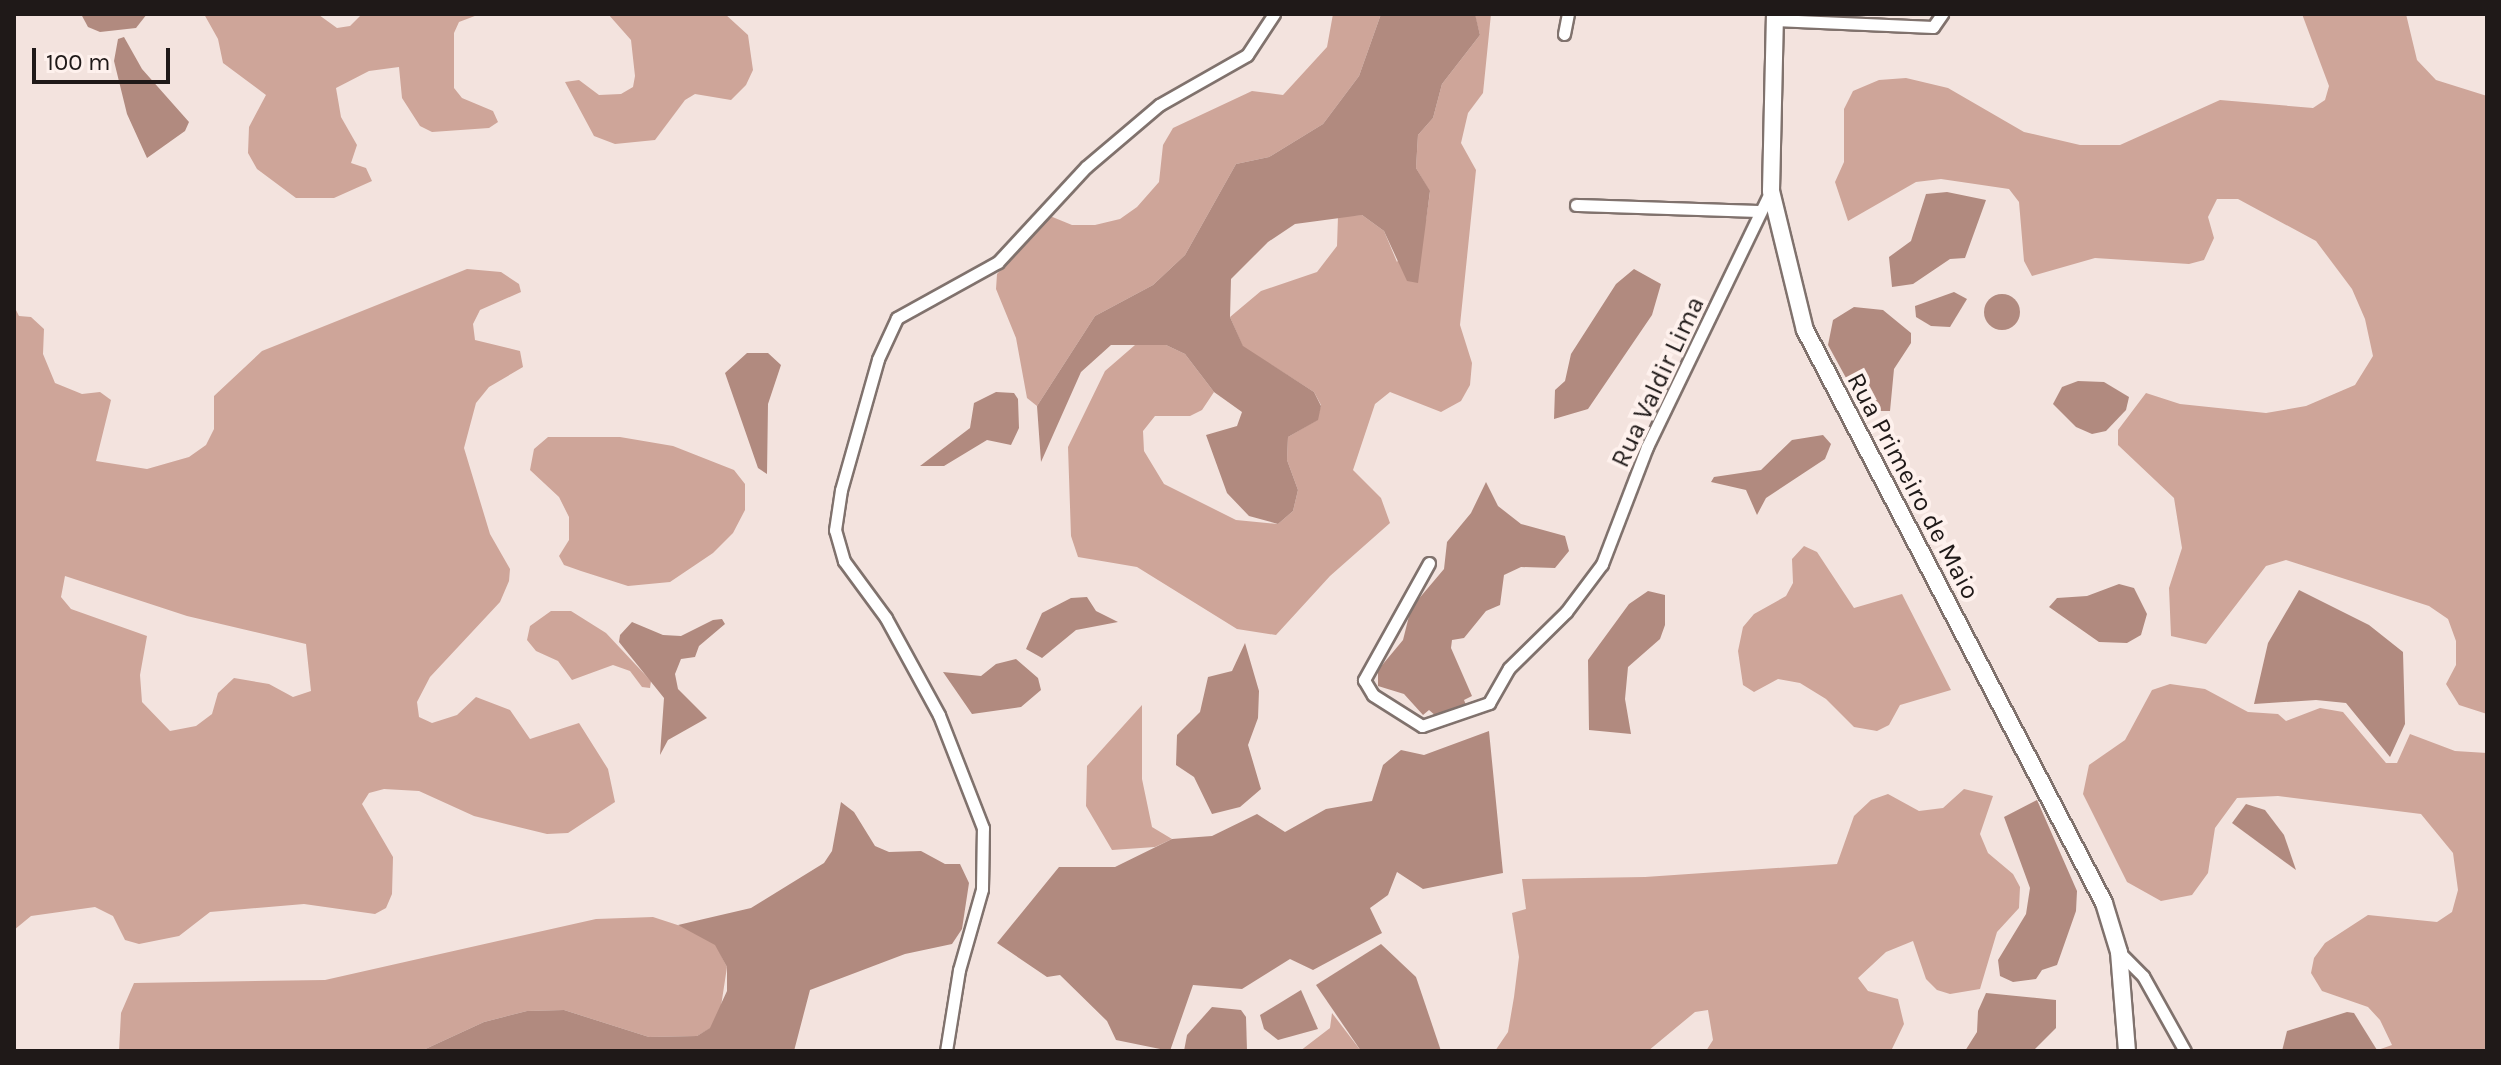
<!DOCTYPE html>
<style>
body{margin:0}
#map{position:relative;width:2501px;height:1065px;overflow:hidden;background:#f3e3de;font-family:Karla,sans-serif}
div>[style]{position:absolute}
.forest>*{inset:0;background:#cea599}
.water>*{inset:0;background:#b18a7f}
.round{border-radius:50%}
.roads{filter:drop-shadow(2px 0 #80726d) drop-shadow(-2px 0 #80726d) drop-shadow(0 2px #80726d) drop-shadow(0 -2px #80726d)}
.minor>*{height:11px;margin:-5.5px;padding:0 5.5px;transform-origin:5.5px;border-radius:5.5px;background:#fff}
.secondary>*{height:16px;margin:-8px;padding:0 8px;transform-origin:8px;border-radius:8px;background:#fff}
span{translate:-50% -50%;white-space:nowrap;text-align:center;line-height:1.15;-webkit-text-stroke:8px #fef1ed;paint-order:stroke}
.street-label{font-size:26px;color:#1f1918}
.frame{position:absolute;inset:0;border:16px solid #1f1918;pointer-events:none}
.scale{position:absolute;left:32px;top:48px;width:138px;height:36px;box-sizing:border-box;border:4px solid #1f1918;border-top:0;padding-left:10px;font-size:24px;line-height:28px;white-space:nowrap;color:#1f1918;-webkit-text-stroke:6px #fef1ed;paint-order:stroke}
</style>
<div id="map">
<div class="forest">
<div style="clip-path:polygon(204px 14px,319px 15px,337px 28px,350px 26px,362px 14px,480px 14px,459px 22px,454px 33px,454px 88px,462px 98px,493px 111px,498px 122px,489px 128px,432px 132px,420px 126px,402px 98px,399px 67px,369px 71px,336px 88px,341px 117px,357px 145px,351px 163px,366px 168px,372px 181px,334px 198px,296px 198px,257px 169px,248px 153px,249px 127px,266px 95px,223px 63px,218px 39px)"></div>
<div style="clip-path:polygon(608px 14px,725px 14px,748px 35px,753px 70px,746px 85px,731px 100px,695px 94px,685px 100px,655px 140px,615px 144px,594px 136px,565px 82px,579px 80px,599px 95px,621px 94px,633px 87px,635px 76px,631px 40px)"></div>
<div style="clip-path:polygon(1333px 14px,1381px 14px,1359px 76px,1323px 124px,1269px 157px,1236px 164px,1185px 255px,1153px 285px,1095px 316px,1037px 406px,1027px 398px,1016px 338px,996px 289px,997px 274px,1050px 216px,1072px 225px,1095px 225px,1120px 219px,1137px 207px,1159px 182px,1163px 145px,1173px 128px,1252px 91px,1283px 95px,1327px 47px)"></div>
<div style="clip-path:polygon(1491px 14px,1483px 93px,1468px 113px,1461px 143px,1476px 170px,1460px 325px,1472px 363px,1470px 385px,1461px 401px,1441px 412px,1390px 392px,1375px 404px,1353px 470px,1381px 498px,1390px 523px,1330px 576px,1276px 635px,1237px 629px,1137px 567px,1078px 557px,1071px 536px,1068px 447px,1105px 371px,1135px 345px,1166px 345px,1185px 354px,1214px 392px,1202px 410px,1190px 416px,1155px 416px,1143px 431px,1144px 451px,1164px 484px,1236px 520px,1278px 524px,1293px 511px,1298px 490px,1287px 460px,1288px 437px,1317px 420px,1321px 405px,1314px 392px,1243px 347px,1230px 317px,1261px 291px,1317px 272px,1337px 246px,1338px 216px,1362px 215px,1384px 231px,1397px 262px,1426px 220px,1430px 192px,1416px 168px,1418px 135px,1433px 118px,1442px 84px,1480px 35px,1475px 16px)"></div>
<div style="clip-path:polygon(2302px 14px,2406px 14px,2417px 60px,2436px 80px,2487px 96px,2487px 714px,2459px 705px,2446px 684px,2456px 665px,2456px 641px,2448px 619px,2429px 606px,2286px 560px,2266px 566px,2206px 644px,2171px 636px,2169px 588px,2182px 548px,2174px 498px,2118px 445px,2118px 430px,2146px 393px,2180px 404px,2266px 413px,2306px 406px,2355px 385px,2373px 356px,2365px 319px,2352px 289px,2316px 241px,2238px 199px,2217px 199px,2208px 217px,2214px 238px,2204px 260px,2189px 264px,2095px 258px,2032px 276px,2024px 261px,2019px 202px,2009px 189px,1941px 179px,1916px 182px,1848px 221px,1835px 182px,1844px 162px,1844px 109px,1853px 91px,1879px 80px,1906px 78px,1948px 88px,2024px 132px,2080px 145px,2120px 145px,2220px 100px,2313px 108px,2325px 100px,2329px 86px)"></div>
<div style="clip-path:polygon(evenodd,467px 269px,501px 272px,519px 284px,521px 292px,480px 310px,473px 324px,475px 340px,520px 351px,523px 367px,489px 387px,476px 403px,464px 448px,490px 534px,510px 569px,509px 581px,500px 602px,430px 677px,417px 702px,419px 717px,432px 723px,457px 715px,476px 697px,510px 710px,530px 739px,579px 723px,608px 769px,615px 802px,568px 833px,547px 834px,474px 816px,419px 791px,384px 789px,369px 793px,362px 804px,393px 857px,392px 894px,386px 908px,375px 914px,304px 904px,210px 912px,179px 936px,139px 944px,125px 940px,113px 916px,95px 907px,31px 916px,14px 930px,14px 306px,19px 316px,31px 317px,44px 329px,43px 354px,55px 383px,82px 394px,100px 392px,111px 400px,96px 461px,147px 469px,189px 457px,206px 445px,214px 429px,214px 396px,262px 351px,467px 269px,65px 576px,187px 616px,306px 644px,311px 691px,293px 697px,269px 684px,234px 678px,218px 693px,212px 714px,196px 726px,170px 731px,142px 702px,140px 675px,147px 636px,71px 609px,61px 597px,65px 576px)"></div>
<div style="clip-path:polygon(548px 437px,620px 437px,673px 446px,734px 470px,745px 484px,745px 510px,733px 533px,713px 553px,670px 582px,628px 586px,581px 571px,564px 565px,559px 556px,569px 540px,569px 517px,559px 497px,530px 470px,534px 449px)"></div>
<div style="clip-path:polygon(1804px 546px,1817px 552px,1854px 608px,1902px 594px,1951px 690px,1900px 705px,1889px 725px,1877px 731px,1854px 727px,1826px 699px,1800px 683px,1778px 679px,1754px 692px,1743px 685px,1738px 651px,1743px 627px,1754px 614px,1786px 596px,1793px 583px,1792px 559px)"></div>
<div style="clip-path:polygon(551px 611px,571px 611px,606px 633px,651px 681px,650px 688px,642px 687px,630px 671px,613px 665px,572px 680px,558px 661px,536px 651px,527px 640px,530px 626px)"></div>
<div style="clip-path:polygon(2170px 684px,2205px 689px,2248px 712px,2278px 714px,2286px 721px,2320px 708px,2343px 712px,2386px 763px,2397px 763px,2410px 734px,2455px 751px,2487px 753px,2487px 1051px,2375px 1051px,2392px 1045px,2380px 1020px,2368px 1007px,2322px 991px,2311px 973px,2314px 958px,2325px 943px,2368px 915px,2437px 922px,2452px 912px,2458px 890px,2453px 853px,2421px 814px,2278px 796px,2237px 798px,2215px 828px,2208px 873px,2192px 895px,2161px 901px,2127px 882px,2083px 794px,2089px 765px,2125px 740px,2152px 690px)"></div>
<div style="clip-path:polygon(1142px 705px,1142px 779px,1152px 827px,1172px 839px,1155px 847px,1112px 850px,1086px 806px,1087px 766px)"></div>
<div style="clip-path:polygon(1964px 789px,1993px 796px,1980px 834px,1988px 853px,2013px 874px,2020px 887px,2019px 908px,1997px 932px,1980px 989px,1950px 994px,1937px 990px,1926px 979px,1913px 941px,1886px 952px,1858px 978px,1868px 991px,1898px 999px,1904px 1024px,1891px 1051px,1706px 1051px,1713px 1040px,1708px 1010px,1695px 1012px,1648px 1051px,1495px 1051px,1508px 1032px,1514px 997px,1519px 957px,1512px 913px,1526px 909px,1522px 879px,1645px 877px,1837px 864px,1854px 816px,1871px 800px,1888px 794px,1919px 811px,1943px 808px)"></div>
<div style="clip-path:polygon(653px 917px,699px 932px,716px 945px,727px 967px,720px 1013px,711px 1028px,697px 1036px,649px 1037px,564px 1010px,527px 1011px,484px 1022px,421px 1051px,119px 1051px,121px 1013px,134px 983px,325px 980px,596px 919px)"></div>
<div style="clip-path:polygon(1332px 1013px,1361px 1051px,1300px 1051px,1330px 1028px)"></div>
</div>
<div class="water">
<div style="clip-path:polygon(81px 14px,147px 14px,136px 28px,100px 32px,88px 27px)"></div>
<div style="clip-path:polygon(1381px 14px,1475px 14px,1480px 35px,1442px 84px,1433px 118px,1418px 135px,1416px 168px,1430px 191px,1418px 283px,1407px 281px,1384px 231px,1362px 215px,1295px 224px,1268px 242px,1231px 279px,1230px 317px,1243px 346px,1314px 392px,1321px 406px,1318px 420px,1288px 437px,1287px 460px,1298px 490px,1293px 511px,1278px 524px,1249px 516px,1227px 493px,1206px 435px,1237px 426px,1242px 412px,1214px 392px,1185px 354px,1166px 345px,1111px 345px,1081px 372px,1041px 462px,1037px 406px,1095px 316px,1153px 285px,1185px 255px,1236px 164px,1269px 157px,1323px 124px,1359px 76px)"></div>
<div style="clip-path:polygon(124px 37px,142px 69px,189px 122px,185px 131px,147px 158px,127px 114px,114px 61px,118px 39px)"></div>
<div style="clip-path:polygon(1947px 192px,1986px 200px,1965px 258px,1950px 259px,1913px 284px,1892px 287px,1889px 257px,1911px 241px,1926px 194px)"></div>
<div style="clip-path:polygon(1634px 269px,1661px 284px,1652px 315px,1588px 409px,1554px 419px,1555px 390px,1565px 381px,1571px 354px,1616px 284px)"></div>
<div style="clip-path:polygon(1954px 292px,1967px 299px,1950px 327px,1931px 326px,1916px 317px,1915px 306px)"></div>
<div class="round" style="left:1984px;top:294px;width:36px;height:36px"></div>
<div style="clip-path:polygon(1854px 307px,1883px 310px,1911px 333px,1911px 343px,1894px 369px,1890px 411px,1872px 411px,1857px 398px,1828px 345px,1833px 320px)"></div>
<div style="clip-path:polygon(747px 353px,768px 353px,781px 365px,768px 404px,767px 474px,758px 468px,725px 373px)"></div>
<div style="clip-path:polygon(2078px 381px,2104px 382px,2129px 397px,2126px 410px,2106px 431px,2092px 434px,2076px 427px,2053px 404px,2062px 387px)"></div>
<div style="clip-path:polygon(996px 392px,1014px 393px,1018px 399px,1019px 428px,1011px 445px,987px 440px,944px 466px,920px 466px,970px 428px,974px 403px)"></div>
<div style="clip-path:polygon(1823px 435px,1831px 444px,1825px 459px,1766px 498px,1757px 515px,1746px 490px,1711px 482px,1714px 477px,1761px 470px,1792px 440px)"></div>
<div style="clip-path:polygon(1486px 482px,1498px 506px,1521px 524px,1565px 536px,1569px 551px,1555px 568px,1521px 567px,1504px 575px,1500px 605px,1486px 611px,1464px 638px,1452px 640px,1451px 648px,1472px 696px,1464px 700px,1466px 705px,1436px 716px,1429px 710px,1423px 715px,1404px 694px,1378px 686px,1378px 670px,1403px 640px,1411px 608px,1444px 569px,1447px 542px,1471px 513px)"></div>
<div style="clip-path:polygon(2119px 584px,2134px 588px,2147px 614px,2141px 635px,2127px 643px,2099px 642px,2049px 607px,2057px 598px,2087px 596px)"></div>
<div style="clip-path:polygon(2299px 590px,2369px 625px,2403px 652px,2405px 724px,2390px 757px,2346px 703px,2316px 700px,2254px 704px,2268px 643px)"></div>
<div style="clip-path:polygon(1648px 591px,1665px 595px,1665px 625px,1660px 639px,1628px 667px,1625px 699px,1631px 734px,1589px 730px,1588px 660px,1629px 604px)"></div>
<div style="clip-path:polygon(1087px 597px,1096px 611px,1118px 622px,1076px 630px,1042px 658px,1026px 649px,1042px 613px,1071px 598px)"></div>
<div style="clip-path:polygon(713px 620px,722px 619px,725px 624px,699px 646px,695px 657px,681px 659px,675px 674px,678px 689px,707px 718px,668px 740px,660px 755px,664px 698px,619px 642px,620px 635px,632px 622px,663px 635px,681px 636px)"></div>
<div style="clip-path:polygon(1245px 643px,1259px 691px,1258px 718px,1248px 745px,1261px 789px,1240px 807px,1212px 814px,1194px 777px,1176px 765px,1177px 735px,1200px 712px,1208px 677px,1232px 671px)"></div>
<div style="clip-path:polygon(1016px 659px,1038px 678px,1041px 690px,1021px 707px,972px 714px,943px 672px,981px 676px,996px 664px)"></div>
<div style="clip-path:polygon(1489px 731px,1503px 873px,1423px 889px,1397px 872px,1388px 895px,1370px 908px,1382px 933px,1313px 970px,1290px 959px,1242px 989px,1193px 985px,1170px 1051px,1116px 1040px,1107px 1021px,1060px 975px,1047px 977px,997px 943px,1059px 867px,1115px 867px,1172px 839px,1212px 836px,1257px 814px,1285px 832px,1326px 809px,1372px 801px,1383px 765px,1401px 750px,1424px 755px)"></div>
<div style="clip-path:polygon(2037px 800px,2077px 891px,2076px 911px,2057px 965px,2042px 970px,2036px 979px,2013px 982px,2000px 976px,1998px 960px,2026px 914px,2030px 888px,2004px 817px)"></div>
<div style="clip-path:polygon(841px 802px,854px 812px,875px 846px,889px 852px,921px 851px,945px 864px,960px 864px,969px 883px,962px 929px,952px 944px,905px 954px,810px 990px,794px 1051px,421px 1051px,484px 1022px,527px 1011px,564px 1010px,649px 1037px,697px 1036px,710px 1028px,727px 991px,727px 967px,715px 945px,678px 925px,751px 908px,824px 863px,832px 851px)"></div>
<div style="clip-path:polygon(2246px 804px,2265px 810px,2284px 835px,2296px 870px,2232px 823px)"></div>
<div style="clip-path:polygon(1381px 944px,1416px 977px,1441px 1051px,1361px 1051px,1316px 985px)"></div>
<div style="clip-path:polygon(1301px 990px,1318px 1029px,1278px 1040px,1264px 1029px,1260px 1015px)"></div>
<div style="clip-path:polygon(1986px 993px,2056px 1000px,2056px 1028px,2033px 1051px,1965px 1051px,1977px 1032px,1978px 1011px)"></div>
<div style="clip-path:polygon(1212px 1007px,1241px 1010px,1246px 1017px,1247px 1051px,1184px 1051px,1187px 1035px)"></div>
<div style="clip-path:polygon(2347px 1012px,2354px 1013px,2377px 1050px,2282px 1051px,2287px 1031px)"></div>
</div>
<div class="roads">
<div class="minor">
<div style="left:1775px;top:20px;width:158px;rotate:2.5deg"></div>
<div style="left:1933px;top:27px;width:16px;rotate:-55deg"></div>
<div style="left:1564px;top:34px;width:20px;rotate:-79deg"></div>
<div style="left:1576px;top:205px;width:184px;rotate:1.9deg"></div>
<div style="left:1429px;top:563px;width:134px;rotate:119.1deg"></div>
<div style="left:1364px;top:680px;width:17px;rotate:59deg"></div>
<div style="left:1373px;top:695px;width:58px;rotate:32.3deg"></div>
<div style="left:1422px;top:726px;width:71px;rotate:-18.9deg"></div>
<div style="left:1489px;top:703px;width:40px;rotate:-60.3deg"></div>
<div style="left:1509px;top:668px;width:80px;rotate:-44.5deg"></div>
<div style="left:1566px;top:612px;width:60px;rotate:-53.1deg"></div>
<div style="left:1602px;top:564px;width:125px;rotate:-69deg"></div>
<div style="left:1647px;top:447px;width:284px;rotate:-64.2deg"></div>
<div style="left:2119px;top:952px;width:34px;rotate:45deg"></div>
<div style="left:2143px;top:976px;width:86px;rotate:60.8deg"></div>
<div style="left:946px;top:1051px;width:82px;rotate:-80.9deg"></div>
<div style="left:959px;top:970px;width:84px;rotate:-74.1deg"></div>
<div style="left:982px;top:889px;width:61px;rotate:-89.1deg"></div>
<div style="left:983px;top:828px;width:121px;rotate:-111.3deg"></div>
<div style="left:939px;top:715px;width:111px;rotate:-118.7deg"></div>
<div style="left:886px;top:618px;width:71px;rotate:-126.4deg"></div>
<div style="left:844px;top:561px;width:32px;rotate:-106deg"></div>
<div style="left:835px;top:530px;width:40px;rotate:-81.5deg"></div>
<div style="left:841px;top:490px;width:136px;rotate:-74.2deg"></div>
<div style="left:878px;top:359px;width:45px;rotate:-65.1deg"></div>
<div style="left:897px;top:318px;width:115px;rotate:-29deg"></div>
<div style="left:998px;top:262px;width:129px;rotate:-47.2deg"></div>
<div style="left:1086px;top:167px;width:96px;rotate:-40.3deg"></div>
<div style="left:1159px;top:105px;width:101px;rotate:-29.6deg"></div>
<div style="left:1247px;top:55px;width:49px;rotate:-56.6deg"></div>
</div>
<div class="secondary">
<div style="left:1775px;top:14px;width:177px;rotate:91.3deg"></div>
<div style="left:1771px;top:191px;width:143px;rotate:76.3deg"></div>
<div style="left:1805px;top:330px;width:646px;rotate:62.44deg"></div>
<div style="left:2104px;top:903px;width:51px;rotate:73deg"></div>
<div style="left:2119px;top:952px;width:99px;rotate:85.4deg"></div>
</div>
</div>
<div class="street-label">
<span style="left:1658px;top:382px;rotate:-65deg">Rua Valdir Lima</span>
<span style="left:1913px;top:486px;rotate:62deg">Rua Primeiro de Maio</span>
</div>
<div class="frame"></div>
<div class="scale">100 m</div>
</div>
